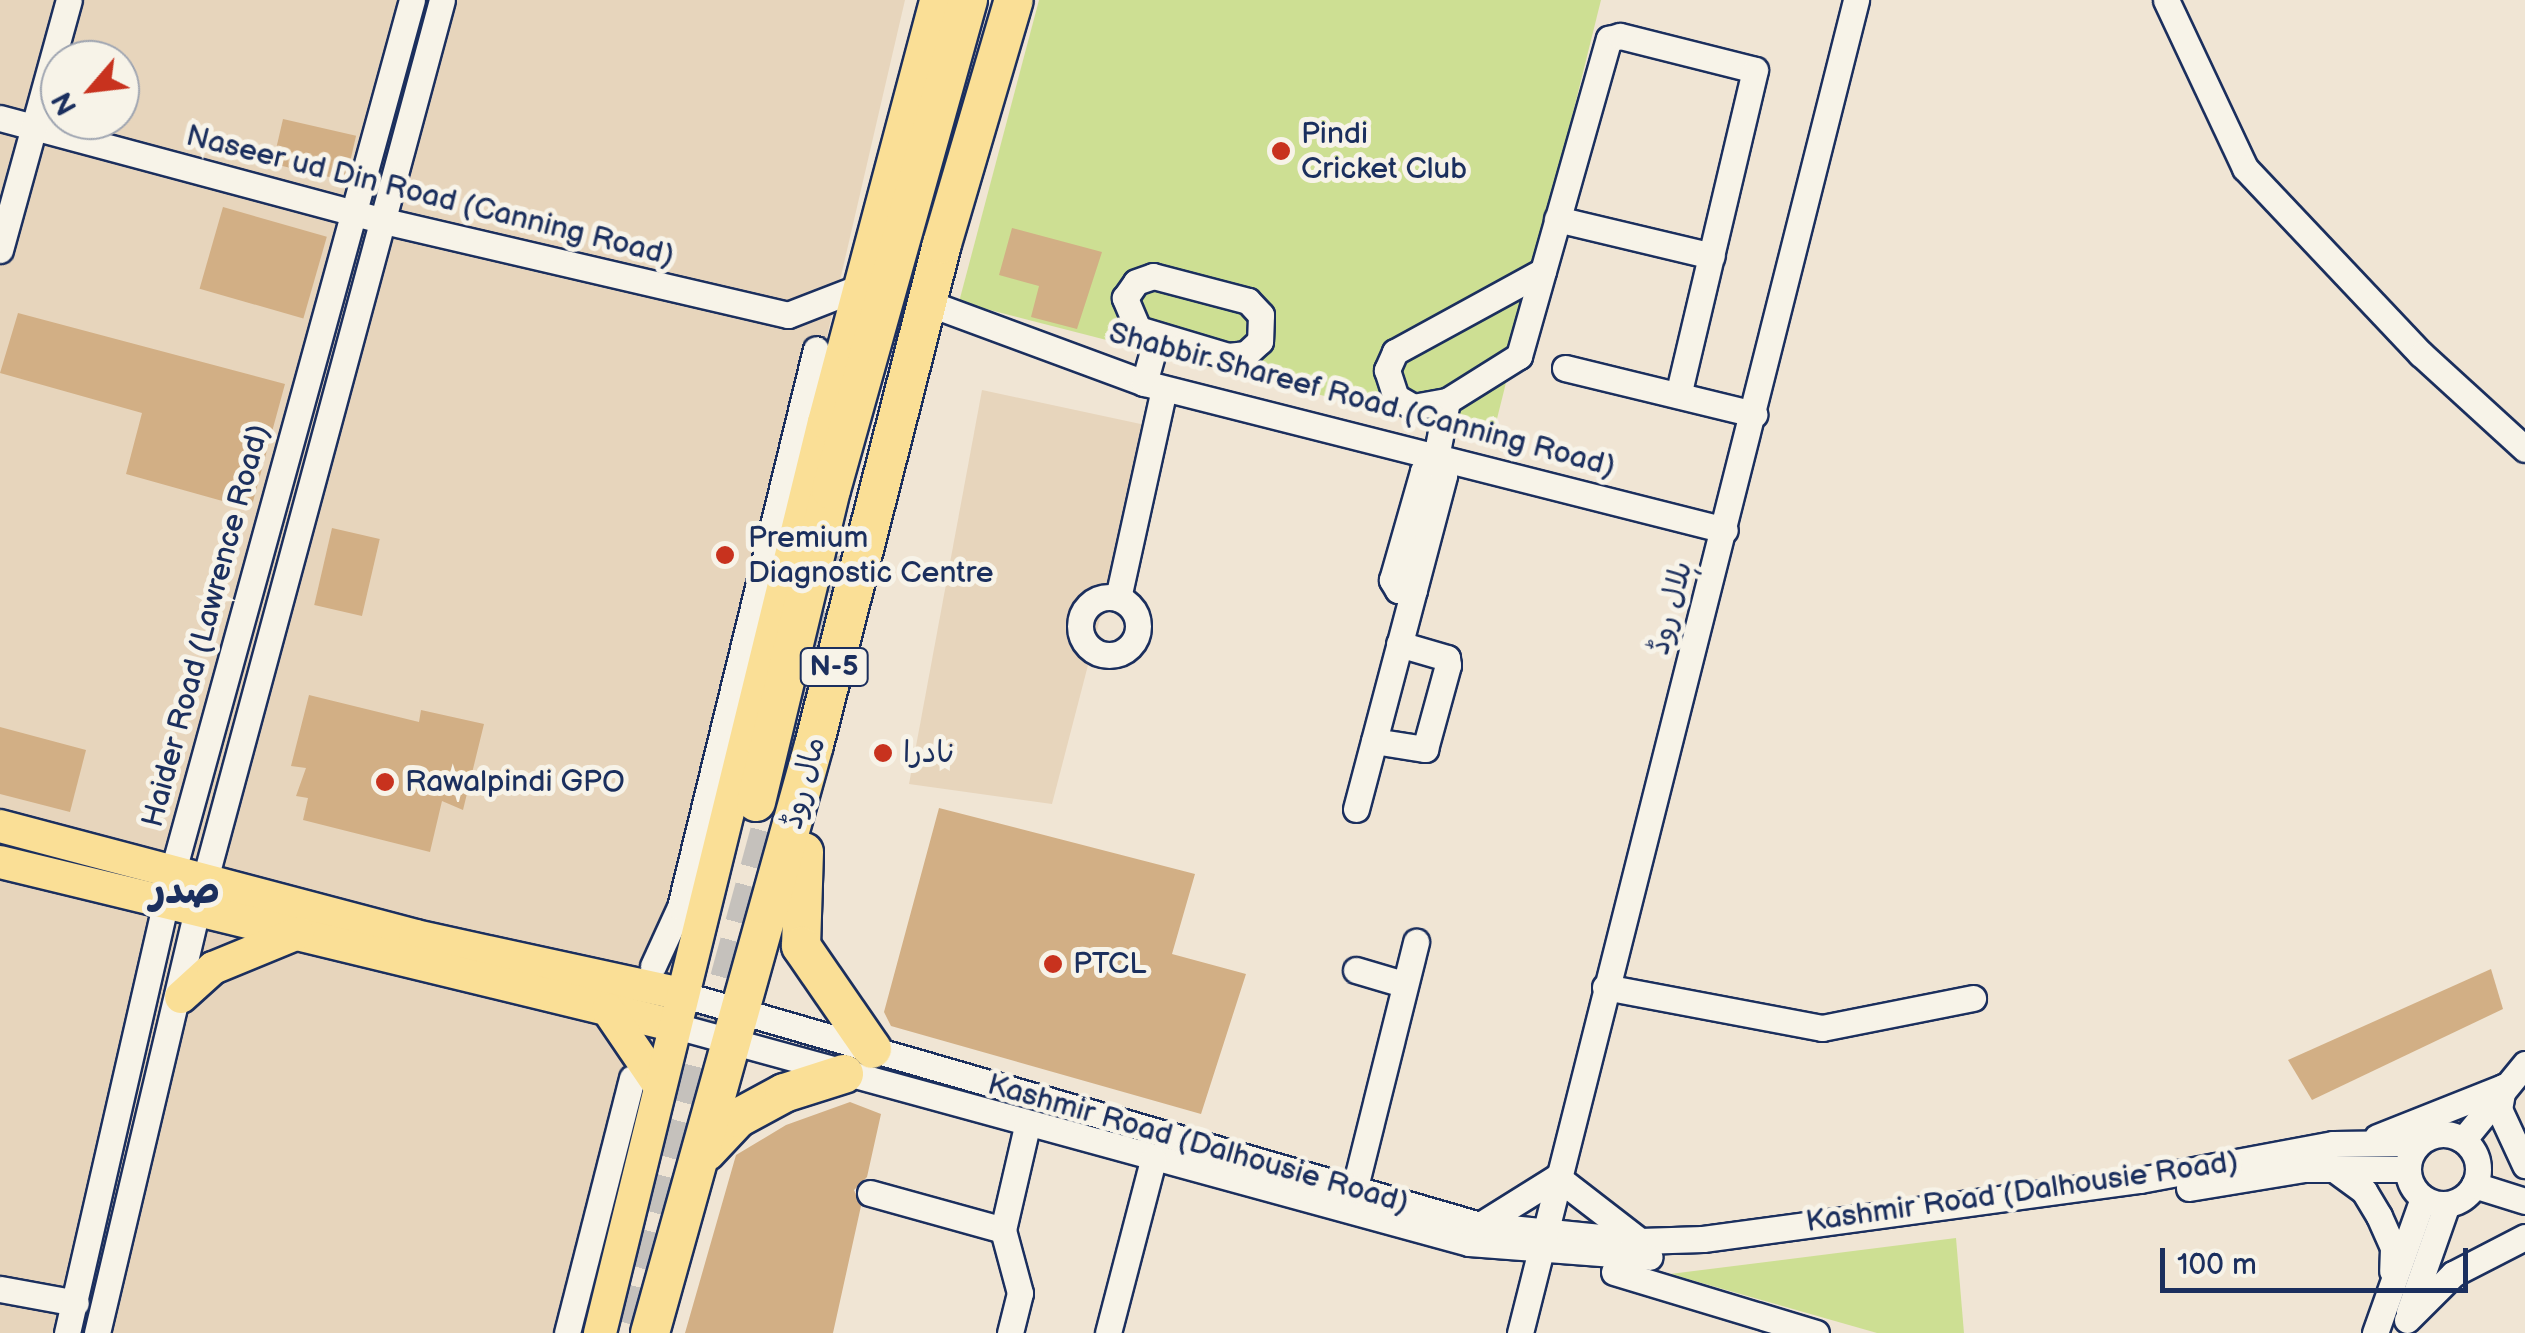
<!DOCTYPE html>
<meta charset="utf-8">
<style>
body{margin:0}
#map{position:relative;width:2525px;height:1333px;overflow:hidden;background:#f0e5d4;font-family:"Balsamiq Sans","Playpen Sans Arabic",sans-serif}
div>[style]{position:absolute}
.built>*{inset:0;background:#e7d5bc}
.green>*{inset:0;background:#cddf93}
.building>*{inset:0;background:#d2af85;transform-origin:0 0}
.highway-tunnel>*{height:38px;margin-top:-19px;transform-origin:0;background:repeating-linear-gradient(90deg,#c5c1bc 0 38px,transparent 0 57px)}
.roads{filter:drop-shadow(2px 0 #1b2f5e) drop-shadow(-2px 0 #1b2f5e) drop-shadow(0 2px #1b2f5e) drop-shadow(0 -2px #1b2f5e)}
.minor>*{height:25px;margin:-12.5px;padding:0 12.5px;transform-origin:12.5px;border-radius:12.5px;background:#f7f3e8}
.minor>.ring{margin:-12.5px;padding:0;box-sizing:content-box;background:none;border:25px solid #f7f3e8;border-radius:50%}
.major>*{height:32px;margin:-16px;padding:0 16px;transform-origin:16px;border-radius:16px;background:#fadf96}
.highway>*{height:38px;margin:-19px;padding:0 19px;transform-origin:19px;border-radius:19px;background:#fadf96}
.dots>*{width:28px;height:28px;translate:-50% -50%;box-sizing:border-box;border:5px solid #f7f3e8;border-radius:50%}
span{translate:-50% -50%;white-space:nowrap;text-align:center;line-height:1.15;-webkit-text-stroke:10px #f7f3e8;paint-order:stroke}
.shield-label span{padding:2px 8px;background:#f7f3e8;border:2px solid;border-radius:8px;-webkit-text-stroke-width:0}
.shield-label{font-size:28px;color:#1b2f5e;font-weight:700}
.poi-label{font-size:30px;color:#1b2f5e}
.left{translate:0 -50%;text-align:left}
.street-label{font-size:30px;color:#1b2f5e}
.district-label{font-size:40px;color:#1b2f5e;font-weight:700}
.north{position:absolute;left:40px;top:40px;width:100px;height:100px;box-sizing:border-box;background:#f7f3e8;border:2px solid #9fa5b1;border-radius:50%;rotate:242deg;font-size:28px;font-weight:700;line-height:40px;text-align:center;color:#1b2f5e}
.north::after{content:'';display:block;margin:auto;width:35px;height:45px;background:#c8321e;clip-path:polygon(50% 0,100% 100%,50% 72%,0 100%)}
.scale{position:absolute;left:2160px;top:1248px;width:308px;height:45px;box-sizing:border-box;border:5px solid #1b2f5e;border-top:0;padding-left:12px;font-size:30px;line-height:35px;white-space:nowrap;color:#1b2f5e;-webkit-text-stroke:8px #f7f3e8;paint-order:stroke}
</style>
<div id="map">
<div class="built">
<div style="clip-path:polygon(evenodd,0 0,905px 0,596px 1333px,0 1333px,0 0,60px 60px,120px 60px,120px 120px,60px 120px,60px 60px)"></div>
<div style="clip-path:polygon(982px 390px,1150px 426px,1052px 804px,909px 784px)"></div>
</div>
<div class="green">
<div style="clip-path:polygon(1039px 0,1601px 0,1492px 439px,959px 302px)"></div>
<div style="clip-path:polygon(1956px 1238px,1964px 1333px,1877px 1333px,1670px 1274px)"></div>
</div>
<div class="building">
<div style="left:283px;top:119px;width:75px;height:46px;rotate:13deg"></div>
<div style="left:223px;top:207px;width:108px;height:85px;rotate:16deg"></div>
<div style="clip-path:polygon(1012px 228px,1102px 252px,1077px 329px,1031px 317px,1039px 286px,999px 275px)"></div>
<div style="clip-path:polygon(18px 313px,285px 384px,251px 509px,126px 474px,142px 413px,0 373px)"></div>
<div style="left:332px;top:528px;width:49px;height:79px;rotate:13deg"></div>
<div style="clip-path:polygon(309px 695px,419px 722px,421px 710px,484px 724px,463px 810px,442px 801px,430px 852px,303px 820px,308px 798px,296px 796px,306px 768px,291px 766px)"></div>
<div style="clip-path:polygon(0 727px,86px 750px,70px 812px,0 794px)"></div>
<div style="clip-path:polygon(939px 808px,1195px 874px,1172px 954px,1246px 974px,1201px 1114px,891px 1026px,884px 1012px)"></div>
<div style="clip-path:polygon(2491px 969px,2503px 1009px,2312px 1100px,2288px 1060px)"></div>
<div style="clip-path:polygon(850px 1102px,881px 1114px,867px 1177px,854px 1190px,861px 1206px,833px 1333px,685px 1333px,736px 1155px,786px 1125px)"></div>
</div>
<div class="highway-tunnel">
<div style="left:714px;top:1034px;width:505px;rotate:-74.72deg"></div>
<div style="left:618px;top:1321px;width:335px;rotate:-75deg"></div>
</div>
<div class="roads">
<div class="minor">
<div style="left:2166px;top:0;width:186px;rotate:64.8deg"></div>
<div style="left:2245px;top:168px;width:256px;rotate:46.6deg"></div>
<div style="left:2421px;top:354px;width:141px;rotate:42.4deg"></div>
<div style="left:0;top:118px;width:393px;rotate:15deg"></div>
<div style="left:380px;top:220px;width:419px;rotate:13.1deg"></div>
<div style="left:788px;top:315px;width:77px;rotate:-21.3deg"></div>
<div style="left:1557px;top:219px;width:159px;rotate:13.4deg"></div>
<div style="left:0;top:250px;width:259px;rotate:-74.6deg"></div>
<div style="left:1543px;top:271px;width:169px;rotate:151.3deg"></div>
<div style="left:1395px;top:352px;width:20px;rotate:114deg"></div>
<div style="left:1387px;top:370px;width:28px;rotate:72deg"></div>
<div style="left:1396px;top:397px;width:20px;rotate:30deg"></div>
<div style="left:1413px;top:407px;width:35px;rotate:-10deg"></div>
<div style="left:1447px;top:401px;width:85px;rotate:-32deg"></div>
<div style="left:1519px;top:356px;width:330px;rotate:-74.2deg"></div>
<div style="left:1609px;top:39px;width:11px;rotate:-15deg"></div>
<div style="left:1620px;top:36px;width:139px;rotate:14.1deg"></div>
<div style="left:1755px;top:70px;width:334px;rotate:103.3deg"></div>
<div style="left:1153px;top:276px;width:98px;rotate:14.7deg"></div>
<div style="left:1248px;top:301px;width:19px;rotate:47deg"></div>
<div style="left:1261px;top:315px;width:26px;rotate:92deg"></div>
<div style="left:1260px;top:341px;width:19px;rotate:137deg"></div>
<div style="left:1246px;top:354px;width:18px;rotate:174deg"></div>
<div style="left:1228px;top:356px;width:94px;rotate:-163.3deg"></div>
<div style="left:1138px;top:329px;width:34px;rotate:-113deg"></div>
<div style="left:1125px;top:298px;width:19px;rotate:-55deg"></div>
<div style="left:1136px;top:282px;width:18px;rotate:-19deg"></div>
<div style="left:928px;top:303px;width:230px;rotate:20.3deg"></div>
<div style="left:1144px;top:383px;width:599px;rotate:14.2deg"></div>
<div style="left:1565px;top:368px;width:195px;rotate:13.7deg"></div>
<div style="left:1144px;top:383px;width:48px;rotate:-74.2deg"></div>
<div style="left:1414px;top:590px;width:16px;rotate:180deg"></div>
<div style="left:1398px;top:590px;width:12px;rotate:-121deg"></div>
<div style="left:1392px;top:580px;width:113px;rotate:-74.1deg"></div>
<div style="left:1423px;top:471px;width:24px;rotate:-54deg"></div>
<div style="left:1437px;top:452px;width:52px;rotate:-78.9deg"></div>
<div class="ring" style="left:1080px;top:597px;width:33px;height:33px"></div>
<div style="left:1118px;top:598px;width:214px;rotate:-77.6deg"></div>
<div style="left:1374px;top:741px;width:52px;rotate:8.9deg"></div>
<div style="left:1425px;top:749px;width:87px;rotate:-74.7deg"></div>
<div style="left:1448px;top:665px;width:7px;rotate:-98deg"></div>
<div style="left:1447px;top:658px;width:50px;rotate:-163.7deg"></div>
<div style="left:1356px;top:809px;width:345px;rotate:-75.2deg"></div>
<div style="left:1444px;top:475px;width:24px;rotate:-107deg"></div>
<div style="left:653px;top:966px;width:65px;rotate:-65.4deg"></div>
<div style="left:680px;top:907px;width:574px;rotate:-76.3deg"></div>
<div style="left:1356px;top:970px;width:49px;rotate:16.6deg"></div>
<div style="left:1605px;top:987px;width:221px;rotate:10.7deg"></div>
<div style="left:1822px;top:1028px;width:154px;rotate:-11.2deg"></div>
<div style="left:681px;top:994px;width:832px;rotate:16.13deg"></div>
<div style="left:1480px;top:1225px;width:161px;rotate:5.7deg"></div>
<div style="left:1640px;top:1241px;width:63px;rotate:-1.8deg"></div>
<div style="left:1703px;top:1239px;width:441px;rotate:-7.7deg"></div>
<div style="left:2140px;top:1180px;width:196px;rotate:-10.6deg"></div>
<div style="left:2333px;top:1144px;width:85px;rotate:-0.7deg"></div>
<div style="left:672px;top:1025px;width:826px;rotate:15.3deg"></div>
<div style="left:1469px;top:1243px;width:181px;rotate:4.4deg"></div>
<div style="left:2503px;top:1087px;width:22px;rotate:100deg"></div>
<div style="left:2499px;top:1109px;width:62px;rotate:65.1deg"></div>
<div class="ring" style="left:2408px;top:1134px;width:45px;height:45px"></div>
<div style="left:2377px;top:1137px;width:136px;rotate:-21.6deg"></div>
<div style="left:2463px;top:1140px;width:98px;rotate:-50.8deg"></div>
<div style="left:2331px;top:1167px;width:41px;rotate:36deg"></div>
<div style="left:2364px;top:1191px;width:29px;rotate:59deg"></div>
<div style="left:2379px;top:1216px;width:35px;rotate:66deg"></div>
<div style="left:2393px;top:1248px;width:23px;rotate:92deg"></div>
<div style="left:2474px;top:1185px;width:53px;rotate:17.4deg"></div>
<div style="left:2189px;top:1188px;width:117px;rotate:-9.4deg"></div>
<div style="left:2304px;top:1169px;width:104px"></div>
<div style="left:1354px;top:1191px;width:257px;rotate:-76deg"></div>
<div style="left:870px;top:1193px;width:138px;rotate:15.5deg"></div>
<div style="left:1480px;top:1225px;width:91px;rotate:-31.9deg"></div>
<div style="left:1557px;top:1177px;width:100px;rotate:37.7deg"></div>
<div style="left:1614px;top:1272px;width:211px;rotate:16.8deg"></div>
<div style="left:0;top:1289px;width:77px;rotate:10.4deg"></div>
<div style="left:2409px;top:1312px;width:114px;rotate:-70.6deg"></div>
<div style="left:2407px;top:1320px;width:65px;rotate:-45deg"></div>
<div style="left:2453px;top:1274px;width:81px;rotate:-27.2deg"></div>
<div style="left:67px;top:1333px;width:474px;rotate:-77.1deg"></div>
<div style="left:173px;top:871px;width:903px;rotate:-74.66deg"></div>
<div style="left:97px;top:1333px;width:436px;rotate:-76.7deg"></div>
<div style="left:197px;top:909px;width:941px;rotate:-74.92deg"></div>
<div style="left:567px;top:1333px;width:263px;rotate:-75.7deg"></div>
<div style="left:1010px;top:1333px;width:41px;rotate:-76deg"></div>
<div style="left:1020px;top:1293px;width:65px;rotate:-105.1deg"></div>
<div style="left:1003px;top:1230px;width:107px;rotate:-77deg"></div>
<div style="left:1108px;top:1333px;width:179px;rotate:-75.4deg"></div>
<div style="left:1520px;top:1333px;width:1375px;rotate:-75.85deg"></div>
<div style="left:2375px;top:1333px;width:143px;rotate:-70.4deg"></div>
</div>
<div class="major">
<div style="left:0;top:826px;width:429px;rotate:14.8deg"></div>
<div style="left:415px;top:936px;width:272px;rotate:12.3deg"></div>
<div style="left:0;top:862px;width:691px;rotate:13.63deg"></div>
<div style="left:181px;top:997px;width:43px;rotate:-42.2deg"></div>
<div style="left:213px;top:968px;width:92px;rotate:-22.4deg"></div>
<div style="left:608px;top:1010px;width:91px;rotate:55.8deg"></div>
<div style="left:600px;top:1333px;width:938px;rotate:-76.19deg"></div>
<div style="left:824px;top:422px;width:437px;rotate:-75.1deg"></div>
</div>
<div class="highway">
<div style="left:756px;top:802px;width:321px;rotate:-76.5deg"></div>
<div style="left:831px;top:490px;width:509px;rotate:-74.38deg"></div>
<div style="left:804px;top:852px;width:94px;rotate:91.8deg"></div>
<div style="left:801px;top:946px;width:125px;rotate:55.4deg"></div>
<div style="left:706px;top:1152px;width:47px;rotate:-46.7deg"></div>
<div style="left:738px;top:1118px;width:52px;rotate:-28.5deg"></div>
<div style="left:784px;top:1093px;width:63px;rotate:-17.6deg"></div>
<div style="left:650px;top:1333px;width:610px;rotate:-74.42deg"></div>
<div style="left:814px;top:745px;width:517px;rotate:-75.67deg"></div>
<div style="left:942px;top:244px;width:254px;rotate:-73.6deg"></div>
</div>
</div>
<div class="dots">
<div style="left:1281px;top:151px;background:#c8321e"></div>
<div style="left:725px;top:555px;background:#c8321e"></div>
<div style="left:883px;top:753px;background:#c8321e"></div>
<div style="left:385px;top:782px;background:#c8321e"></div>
<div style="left:1053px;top:964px;background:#c8321e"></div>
</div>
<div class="shield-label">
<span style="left:834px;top:667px">N-5</span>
</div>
<div class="poi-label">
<span class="left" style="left:1301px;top:151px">Pindi<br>Cricket Club</span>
<span class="left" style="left:748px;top:555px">Premium<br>Diagnostic Centre</span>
<span class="left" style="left:903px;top:753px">نادرا</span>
<span class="left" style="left:405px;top:782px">Rawalpindi GPO</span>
<span class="left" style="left:1073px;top:964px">PTCL</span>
</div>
<div class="street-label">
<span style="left:430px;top:196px;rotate:14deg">Naseer ud Din Road (Canning Road)</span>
<span style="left:1362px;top:400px;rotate:15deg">Shabbir Shareef Road (Canning Road)</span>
<span style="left:1671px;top:608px;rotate:-75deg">ہلال روڈ</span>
<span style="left:206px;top:626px;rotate:-75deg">Haider Road (Lawrence Road)</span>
<span style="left:804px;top:783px;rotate:-75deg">مال روڈ</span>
<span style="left:1198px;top:1144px;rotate:16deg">Kashmir Road (Dalhousie Road)</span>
<span style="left:2022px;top:1192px;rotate:-8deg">Kashmir Road (Dalhousie Road)</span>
</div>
<div class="district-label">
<span style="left:185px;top:891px">صدر</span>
</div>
<div class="north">N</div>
<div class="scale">100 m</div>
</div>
